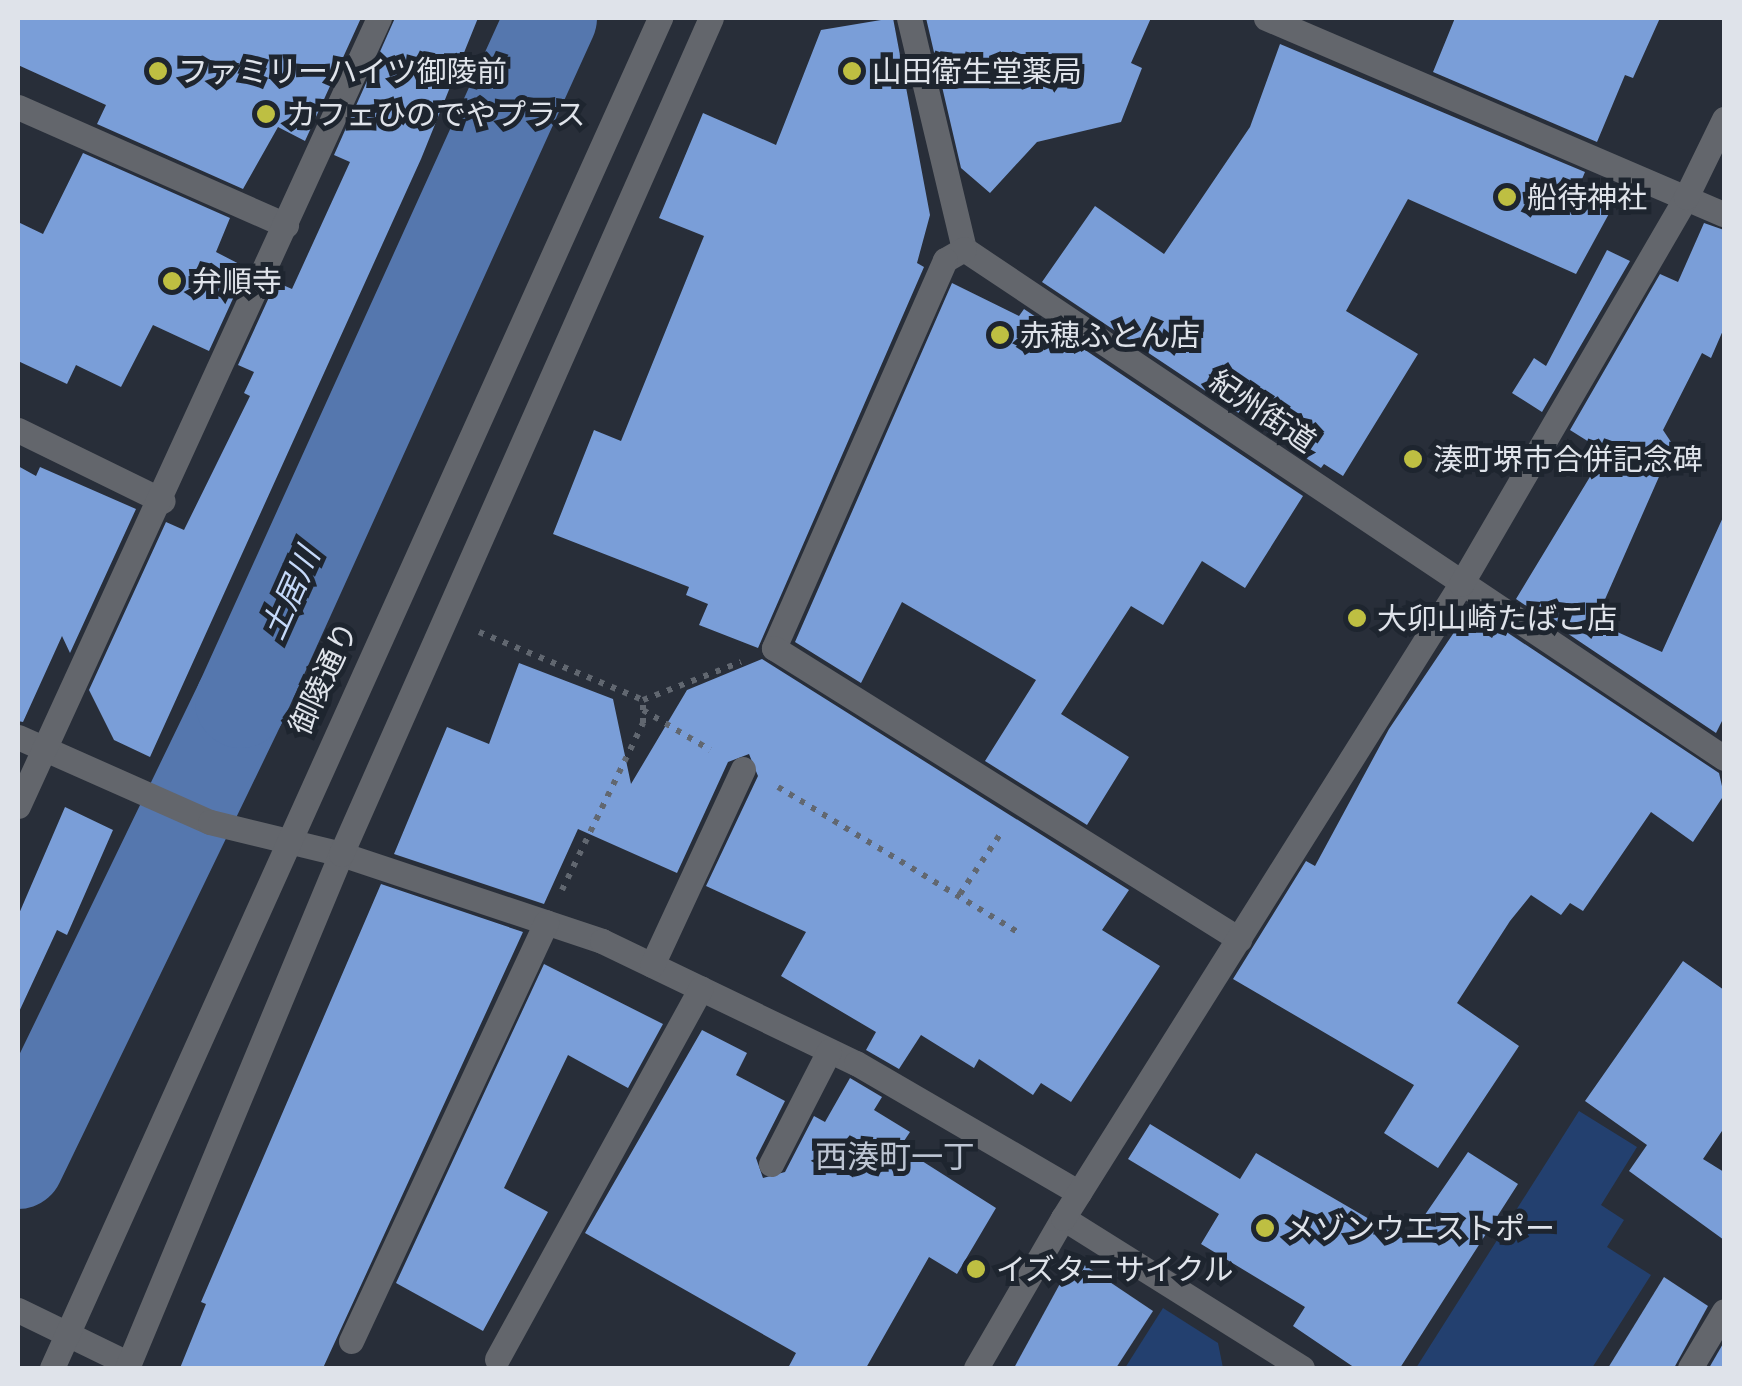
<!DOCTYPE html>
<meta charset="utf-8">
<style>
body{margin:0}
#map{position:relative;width:1742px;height:1386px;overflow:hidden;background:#282e39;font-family:"Golos Text","Noto Sans JP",sans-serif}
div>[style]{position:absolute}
.green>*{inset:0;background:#23406f}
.river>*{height:92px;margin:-46px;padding:0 46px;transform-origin:46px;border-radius:46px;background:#5577ae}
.building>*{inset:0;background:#7a9ed8}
.path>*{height:6px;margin-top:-3px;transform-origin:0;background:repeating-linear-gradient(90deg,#616770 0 5px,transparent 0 13px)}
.minor>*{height:25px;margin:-12.5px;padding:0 12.5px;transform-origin:12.5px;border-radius:12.5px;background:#63666c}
.dots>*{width:28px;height:28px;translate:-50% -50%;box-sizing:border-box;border:5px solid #1e252f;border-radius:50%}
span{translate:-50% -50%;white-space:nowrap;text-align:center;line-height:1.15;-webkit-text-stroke:10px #1e252f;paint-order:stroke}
.poi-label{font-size:30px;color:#dfe3ea}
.left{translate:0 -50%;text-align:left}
.street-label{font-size:30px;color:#dfe3ea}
.water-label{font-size:32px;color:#c5d9f9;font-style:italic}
.neighbourhood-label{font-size:32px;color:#bdc5d3}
.frame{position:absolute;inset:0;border:20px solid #dfe3ea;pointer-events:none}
</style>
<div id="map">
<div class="green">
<div style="clip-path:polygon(1579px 1111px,1637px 1147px,1601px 1205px,1624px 1220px,1607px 1247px,1651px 1275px,1592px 1368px,1416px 1368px)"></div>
<div style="clip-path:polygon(1163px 1308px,1218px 1343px,1223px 1368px,1125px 1368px)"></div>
</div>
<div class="river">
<div style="left:18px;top:1163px;width:512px;rotate:-64.19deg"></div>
<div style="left:241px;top:702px;width:751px;rotate:-65.62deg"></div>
</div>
<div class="building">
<div style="clip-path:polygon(18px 18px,361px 18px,305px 141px,278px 127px,243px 189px,97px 124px,106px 105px,18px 65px)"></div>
<div style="clip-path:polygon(395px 18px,478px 18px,421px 159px,150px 757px,114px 740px,89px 690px,166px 522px,184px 530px,250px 396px,244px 393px,254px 372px,238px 365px,276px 282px,292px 289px,350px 162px,334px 155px)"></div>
<div style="clip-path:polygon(893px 18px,930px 215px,917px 263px,924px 267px,758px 648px,699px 625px,708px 604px,686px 595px,689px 587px,553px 534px,594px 430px,621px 441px,704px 236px,659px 218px,703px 113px,776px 145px,821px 30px)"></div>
<div style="clip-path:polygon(926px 18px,1151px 18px,1131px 63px,1142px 68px,1121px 122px,1037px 142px,990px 193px,961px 168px)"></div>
<div style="clip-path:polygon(1455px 18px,1660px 18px,1633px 78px,1625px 75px,1597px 142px,1433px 72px)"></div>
<div style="clip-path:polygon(1280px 44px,1585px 172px,1577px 191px,1611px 210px,1576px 274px,1408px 199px,1346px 311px,1418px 354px,1343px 476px,1324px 464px,1321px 468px,1042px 282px,1095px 206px,1164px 254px,1250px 127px)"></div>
<div style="clip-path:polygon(83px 153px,230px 218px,216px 252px,247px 268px,209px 351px,153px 325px,121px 387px,76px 365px,67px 384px,18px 361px,18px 222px,43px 234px)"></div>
<div style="clip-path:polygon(1704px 223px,1724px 230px,1724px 328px,1711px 358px,1702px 353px,1663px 430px,1673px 445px,1595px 622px,1662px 652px,1724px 515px,1724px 717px,1716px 733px,1516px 599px,1605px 452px,1570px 430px,1660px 274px,1678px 282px)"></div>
<div style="clip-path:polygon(1607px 250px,1630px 261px,1542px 412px,1512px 393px,1534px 358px,1546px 366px)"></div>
<div style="clip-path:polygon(952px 283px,1019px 316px,1024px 309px,1303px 496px,1245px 588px,1202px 561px,1163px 625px,1131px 606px,1061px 714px,1129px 757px,1087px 825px,985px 761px,1036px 680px,902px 602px,861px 683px,795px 642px)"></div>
<div style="clip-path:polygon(18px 466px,36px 476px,40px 467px,136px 509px,70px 653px,62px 636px,23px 722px,18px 721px)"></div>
<div style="clip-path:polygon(1463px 619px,1492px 638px,1499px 627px,1719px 773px,1724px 795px,1693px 842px,1651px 812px,1583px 911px,1570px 903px,1561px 915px,1531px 895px,1510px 921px,1457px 1003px,1519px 1046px,1438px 1168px,1384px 1133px,1414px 1085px,1233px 979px,1306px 861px,1315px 866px,1389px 729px)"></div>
<div style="clip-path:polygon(762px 659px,1129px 890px,1102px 930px,1160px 966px,1071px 1102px,1041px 1083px,1033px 1095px,979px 1059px,974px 1068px,921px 1035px,899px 1069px,866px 1050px,876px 1032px,781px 976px,806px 932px,706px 886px,758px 776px,749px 754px,728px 762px,677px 873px,578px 829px,544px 904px,394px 854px,447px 727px,489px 744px,519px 663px,613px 699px,631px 784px,687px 690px)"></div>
<div style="clip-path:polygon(65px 807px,113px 830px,67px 935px,57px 930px,18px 1014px,18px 916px)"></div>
<div style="clip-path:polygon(381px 884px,523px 932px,323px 1368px,180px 1368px,206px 1304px,201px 1302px)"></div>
<div style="clip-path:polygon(1683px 961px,1724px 990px,1724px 1128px,1703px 1159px,1724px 1172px,1724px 1240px,1629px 1171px,1647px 1145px,1585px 1101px)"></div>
<div style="clip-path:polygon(544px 964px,663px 1024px,628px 1088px,568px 1055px,504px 1188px,548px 1212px,483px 1331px,396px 1283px)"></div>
<div style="clip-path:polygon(702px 1030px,747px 1053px,736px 1075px,785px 1101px,756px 1158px,763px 1178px,785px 1172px,814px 1116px,825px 1122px,850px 1078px,882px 1097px,874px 1110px,910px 1132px,900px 1147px,996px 1208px,957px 1274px,929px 1257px,866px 1368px,788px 1368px,796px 1353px,585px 1233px)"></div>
<div style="clip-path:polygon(1150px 1124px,1240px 1179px,1256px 1153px,1407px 1241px,1468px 1152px,1518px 1184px,1400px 1368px,1355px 1368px,1293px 1326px,1305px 1307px,1201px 1244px,1219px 1214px,1128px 1159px)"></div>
<div style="clip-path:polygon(1074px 1258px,1153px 1311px,1116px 1368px,1014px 1368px)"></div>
<div style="clip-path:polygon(1664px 1277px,1708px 1306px,1674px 1368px,1608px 1368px)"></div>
<div style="clip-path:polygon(1724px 1342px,1724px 1368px,1709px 1368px)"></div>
</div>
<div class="path">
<div style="left:479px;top:632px;width:178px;rotate:22.5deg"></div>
<div style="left:643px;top:700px;width:105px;rotate:-21.2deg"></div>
<div style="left:643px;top:710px;width:78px;rotate:30.8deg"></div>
<div style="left:778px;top:787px;width:284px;rotate:31.2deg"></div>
<div style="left:562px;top:890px;width:186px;rotate:-64.1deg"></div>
<div style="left:643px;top:723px;width:23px;rotate:-90deg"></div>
<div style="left:960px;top:894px;width:73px;rotate:-56.1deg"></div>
</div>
<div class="minor">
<div style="left:909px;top:18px;width:237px;rotate:76.6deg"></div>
<div style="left:964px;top:249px;width:915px;rotate:33.81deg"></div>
<div style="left:1266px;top:18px;width:498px;rotate:23.2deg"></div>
<div style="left:18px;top:107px;width:293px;rotate:23.8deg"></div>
<div style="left:964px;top:249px;width:22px;rotate:150deg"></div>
<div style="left:945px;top:260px;width:424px;rotate:113.8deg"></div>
<div style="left:774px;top:648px;width:549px;rotate:32.04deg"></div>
<div style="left:18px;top:430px;width:161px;rotate:26.1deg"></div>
<div style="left:18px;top:737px;width:210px;rotate:23.9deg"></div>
<div style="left:210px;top:822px;width:135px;rotate:13.7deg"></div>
<div style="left:341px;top:854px;width:275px;rotate:18.4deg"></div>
<div style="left:602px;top:941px;width:282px;rotate:25.7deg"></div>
<div style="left:856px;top:1063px;width:258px;rotate:30.2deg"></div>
<div style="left:18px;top:806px;width:867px;rotate:-65.39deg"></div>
<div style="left:652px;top:965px;width:216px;rotate:-65.1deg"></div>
<div style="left:771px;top:1164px;width:127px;rotate:-62.8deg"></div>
<div style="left:1063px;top:1218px;width:282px;rotate:32.1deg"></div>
<div style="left:18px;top:1310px;width:123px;rotate:25.9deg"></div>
<div style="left:351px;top:1341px;width:462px;rotate:-65deg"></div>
<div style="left:497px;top:1359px;width:423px;rotate:-61.2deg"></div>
<div style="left:52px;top:1368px;width:1481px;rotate:-65.75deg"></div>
<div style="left:127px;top:1368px;width:557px;rotate:-67.4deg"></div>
<div style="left:341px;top:854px;width:914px;rotate:-66.13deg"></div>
<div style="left:976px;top:1368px;width:173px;rotate:-59.9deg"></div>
<div style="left:1063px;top:1218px;width:749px;rotate:-57.88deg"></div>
<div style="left:1461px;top:584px;width:448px;rotate:-59.8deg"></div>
<div style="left:1686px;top:197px;width:87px;rotate:-64deg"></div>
<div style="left:1690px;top:1368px;width:66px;rotate:-59.2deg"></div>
</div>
<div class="dots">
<div style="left:158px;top:71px;background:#bebf42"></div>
<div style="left:852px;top:71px;background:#bebf42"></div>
<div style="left:266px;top:114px;background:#bebf42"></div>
<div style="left:1507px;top:197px;background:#bebf42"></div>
<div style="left:172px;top:281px;background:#bebf42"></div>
<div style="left:1000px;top:335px;background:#bebf42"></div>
<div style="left:1413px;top:459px;background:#bebf42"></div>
<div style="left:1357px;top:618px;background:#bebf42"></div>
<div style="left:1265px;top:1228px;background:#bebf42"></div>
<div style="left:976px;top:1269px;background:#bebf42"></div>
</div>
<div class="poi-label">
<span class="left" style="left:178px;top:71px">ファミリーハイツ御陵前</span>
<span class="left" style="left:872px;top:71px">山田衛生堂薬局</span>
<span class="left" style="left:286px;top:114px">カフェひのでやプラス</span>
<span class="left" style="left:1527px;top:197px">船待神社</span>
<span class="left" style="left:192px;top:281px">弁順寺</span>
<span class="left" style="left:1020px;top:335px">赤穂ふとん店</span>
<span class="left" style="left:1433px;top:459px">湊町堺市合併記念碑</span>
<span class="left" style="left:1377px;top:618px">大卯山崎たばこ店</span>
<span class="left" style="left:1285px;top:1228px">メゾンウエストポー</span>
<span class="left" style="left:996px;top:1269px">イズタニサイクル</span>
</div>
<div class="street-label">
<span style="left:1263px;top:411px;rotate:34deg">紀州街道</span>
<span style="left:323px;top:678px;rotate:-65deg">御陵通り</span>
</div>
<div class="water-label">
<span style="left:290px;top:593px;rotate:-66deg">土居川</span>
</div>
<div class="neighbourhood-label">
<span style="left:895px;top:1156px">西湊町一丁</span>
</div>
<div class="frame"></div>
</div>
